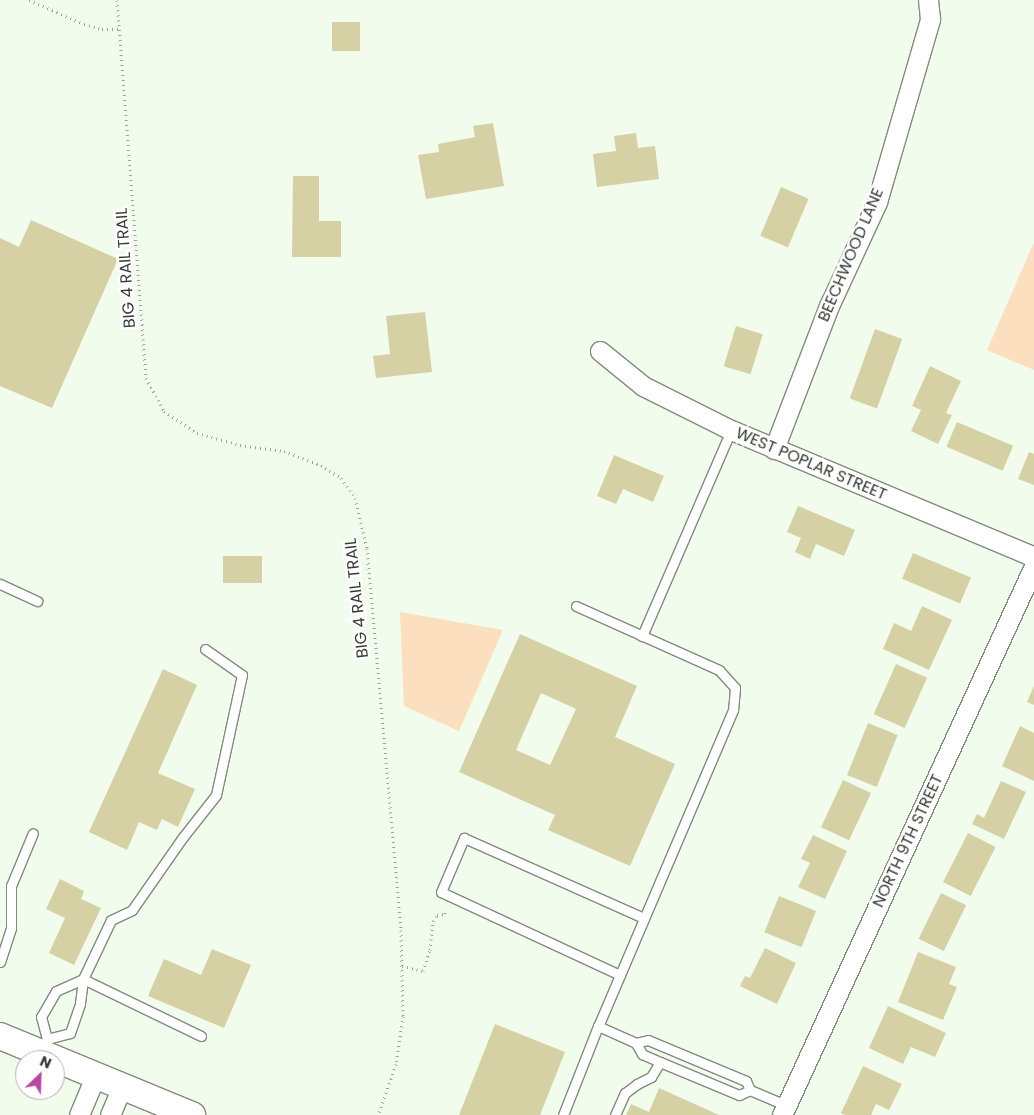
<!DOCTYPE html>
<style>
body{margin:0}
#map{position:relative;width:1034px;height:1115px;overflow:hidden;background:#f2fced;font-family:Poppins,sans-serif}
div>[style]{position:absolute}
.green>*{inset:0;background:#fbdfbe}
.building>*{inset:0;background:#d6d1a4;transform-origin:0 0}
.path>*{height:3px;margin-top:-1.5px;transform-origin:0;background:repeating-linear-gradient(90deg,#9ca398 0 1px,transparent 0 5px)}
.roads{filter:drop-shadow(1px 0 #828b7d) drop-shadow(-1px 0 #828b7d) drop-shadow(0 1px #828b7d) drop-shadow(0 -1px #828b7d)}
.lane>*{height:9px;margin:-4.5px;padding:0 4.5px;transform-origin:4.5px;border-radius:4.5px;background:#fff}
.street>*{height:19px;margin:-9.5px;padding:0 9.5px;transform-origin:9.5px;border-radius:9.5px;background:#fff}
.secondary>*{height:26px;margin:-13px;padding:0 13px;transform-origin:13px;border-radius:13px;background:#fff}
span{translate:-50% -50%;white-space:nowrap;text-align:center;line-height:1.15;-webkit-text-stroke:5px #fff;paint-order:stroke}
.street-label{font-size:16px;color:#363a34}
.north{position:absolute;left:15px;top:1050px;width:50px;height:50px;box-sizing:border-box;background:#fff;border:1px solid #afb0ae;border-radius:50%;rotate:24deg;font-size:14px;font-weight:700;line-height:20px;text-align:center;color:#363a34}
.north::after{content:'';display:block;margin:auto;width:18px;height:22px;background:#ba48a2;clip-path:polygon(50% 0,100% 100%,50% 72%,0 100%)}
</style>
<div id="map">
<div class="green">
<div style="clip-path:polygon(1034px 242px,1034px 370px,987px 350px)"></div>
<div style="clip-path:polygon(400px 612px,503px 630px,459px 731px,404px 706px)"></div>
</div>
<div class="building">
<div style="left:332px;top:22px;width:28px;height:29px"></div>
<div style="clip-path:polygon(493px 123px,504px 186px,426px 199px,418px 155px,439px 152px,438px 144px,475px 137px,473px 126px)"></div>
<div style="clip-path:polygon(636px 133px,638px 148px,655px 146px,659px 179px,597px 187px,593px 154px,616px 151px,614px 136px)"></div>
<div style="clip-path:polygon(293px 176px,319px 176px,319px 221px,341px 221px,341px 257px,292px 257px)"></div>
<div style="left:781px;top:187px;width:30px;height:53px;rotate:23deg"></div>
<div style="clip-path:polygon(31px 220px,118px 259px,52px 408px,0 386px,0 238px,19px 247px)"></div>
<div style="clip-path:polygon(425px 312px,432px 372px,376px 378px,373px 356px,390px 354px,386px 316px)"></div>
<div style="left:736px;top:326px;width:28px;height:42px;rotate:17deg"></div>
<div style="left:875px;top:329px;width:29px;height:74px;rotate:20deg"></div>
<div style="clip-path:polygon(930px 366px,961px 381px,946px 413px,952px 415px,938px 444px,911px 431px,921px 410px,912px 406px)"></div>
<div style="left:957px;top:422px;width:61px;height:27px;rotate:23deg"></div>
<div style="clip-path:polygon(1029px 452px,1034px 454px,1034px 485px,1018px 479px)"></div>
<div style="clip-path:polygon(614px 455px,664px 476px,653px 502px,623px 489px,616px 504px,597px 496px)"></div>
<div style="clip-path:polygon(798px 506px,855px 530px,844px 556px,816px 544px,810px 559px,795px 552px,801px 538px,787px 532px)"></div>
<div style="left:913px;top:553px;width:63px;height:28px;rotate:23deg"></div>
<div style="left:223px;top:556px;width:39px;height:27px"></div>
<div style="clip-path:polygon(922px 606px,952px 620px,929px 670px,883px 649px,894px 623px,911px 631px)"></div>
<div style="clip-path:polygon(evenodd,520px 634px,637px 686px,615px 737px,675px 764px,630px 866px,548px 830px,555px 815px,459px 772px,520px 634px,541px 693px,576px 709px,550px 765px,516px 750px,541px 693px)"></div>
<div style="left:896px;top:664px;width:34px;height:55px;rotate:24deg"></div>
<div style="clip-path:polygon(163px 669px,197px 685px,158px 773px,195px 789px,178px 827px,162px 819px,157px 830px,139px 822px,127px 850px,89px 832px)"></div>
<div style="clip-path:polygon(1034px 686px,1034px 705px,1027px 702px)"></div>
<div style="left:868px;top:723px;width:32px;height:56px;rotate:22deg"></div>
<div style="clip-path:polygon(1020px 726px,1034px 733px,1034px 781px,1002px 766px)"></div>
<div style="left:843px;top:780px;width:31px;height:52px;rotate:25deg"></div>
<div style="clip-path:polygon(1001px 781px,1026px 792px,1004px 839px,972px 824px,977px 814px,984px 818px)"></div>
<div style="left:968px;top:833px;width:31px;height:55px;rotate:27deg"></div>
<div style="clip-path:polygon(813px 835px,847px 851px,825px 899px,798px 887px,810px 863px,801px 859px)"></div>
<div style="clip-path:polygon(60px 879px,84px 891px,81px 899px,101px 908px,74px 965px,49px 953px,65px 918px,46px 909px)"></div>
<div style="left:941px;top:893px;width:28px;height:51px;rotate:26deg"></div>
<div style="left:779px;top:896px;width:40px;height:39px;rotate:22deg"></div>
<div style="clip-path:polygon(765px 948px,796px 963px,777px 1004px,740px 986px,745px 976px,750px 978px)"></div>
<div style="clip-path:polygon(212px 949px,251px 965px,224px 1028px,148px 996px,164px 959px,201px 975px)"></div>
<div style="clip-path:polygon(918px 952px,956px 967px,949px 984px,957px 987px,943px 1020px,898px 1002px)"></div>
<div style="clip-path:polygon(888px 1006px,946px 1033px,935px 1057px,911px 1047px,903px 1064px,869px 1048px)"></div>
<div style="clip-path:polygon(495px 1024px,565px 1052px,540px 1115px,459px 1115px)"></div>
<div style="clip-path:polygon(863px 1066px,902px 1084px,889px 1110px,876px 1104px,871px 1115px,845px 1115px,841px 1113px)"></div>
<div style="clip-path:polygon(659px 1088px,719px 1115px,626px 1115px,631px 1104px,649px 1112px)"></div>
</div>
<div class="path">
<div style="left:29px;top:0;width:60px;rotate:23.6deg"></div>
<div style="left:84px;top:24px;width:19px;rotate:16deg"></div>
<div style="left:102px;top:29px;width:19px"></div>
<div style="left:117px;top:0;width:379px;rotate:85.6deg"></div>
<div style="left:146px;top:378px;width:38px;rotate:61deg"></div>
<div style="left:164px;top:411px;width:40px;rotate:34deg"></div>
<div style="left:197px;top:433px;width:45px;rotate:15.6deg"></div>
<div style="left:240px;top:445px;width:44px;rotate:7.8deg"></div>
<div style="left:284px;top:451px;width:40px;rotate:21deg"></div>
<div style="left:321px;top:465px;width:24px;rotate:33deg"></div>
<div style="left:341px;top:478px;width:24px;rotate:55deg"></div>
<div style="left:355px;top:498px;width:51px;rotate:76.5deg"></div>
<div style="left:367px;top:548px;width:384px;rotate:84.9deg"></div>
<div style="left:401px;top:930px;width:86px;rotate:88.7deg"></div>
<div style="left:403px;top:1016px;width:49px;rotate:98.3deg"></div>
<div style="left:396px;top:1064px;width:54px;rotate:109.4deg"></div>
<div style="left:402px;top:966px;width:22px;rotate:13deg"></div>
<div style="left:423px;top:971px;width:22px;rotate:-72deg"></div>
<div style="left:430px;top:950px;width:29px;rotate:-84deg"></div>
<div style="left:433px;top:921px;width:7px;rotate:-56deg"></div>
<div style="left:437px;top:915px;width:8px;rotate:-7deg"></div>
<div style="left:445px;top:914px;width:4px;rotate:-90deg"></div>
</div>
<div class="roads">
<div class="lane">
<div style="left:0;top:584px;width:41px;rotate:24.7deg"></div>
<div style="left:576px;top:606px;width:157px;rotate:24.1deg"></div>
<div style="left:719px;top:670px;width:24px;rotate:48deg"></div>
<div style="left:735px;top:688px;width:22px;rotate:95deg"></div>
<div style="left:733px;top:710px;width:344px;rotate:113.1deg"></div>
<div style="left:598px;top:1026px;width:42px;rotate:24.1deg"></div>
<div style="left:636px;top:1043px;width:13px;rotate:61deg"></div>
<div style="left:642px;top:1054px;width:20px;rotate:24deg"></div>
<div style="left:660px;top:1062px;width:86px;rotate:22.7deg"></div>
<div style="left:739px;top:1095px;width:12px;rotate:-24deg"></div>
<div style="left:750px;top:1090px;width:10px;rotate:-114deg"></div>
<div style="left:746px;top:1081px;width:106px;rotate:-157.3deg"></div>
<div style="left:648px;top:1040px;width:12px;rotate:166deg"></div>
<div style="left:642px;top:636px;width:224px;rotate:-66.6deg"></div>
<div style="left:0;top:962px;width:36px;rotate:-72deg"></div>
<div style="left:11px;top:928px;width:42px;rotate:-90deg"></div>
<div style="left:11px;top:886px;width:57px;rotate:-67.5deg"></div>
<div style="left:620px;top:975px;width:197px;rotate:-155.1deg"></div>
<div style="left:441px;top:892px;width:59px;rotate:-66.9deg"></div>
<div style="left:464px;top:838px;width:197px;rotate:24deg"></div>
<div style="left:201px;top:1036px;width:131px;rotate:-154.2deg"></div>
<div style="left:83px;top:979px;width:65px;rotate:-64.6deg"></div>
<div style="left:111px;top:920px;width:23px;rotate:-25deg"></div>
<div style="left:132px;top:910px;width:89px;rotate:-55.1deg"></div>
<div style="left:183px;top:837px;width:53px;rotate:-51.8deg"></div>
<div style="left:216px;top:795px;width:123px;rotate:-77.8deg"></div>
<div style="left:242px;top:675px;width:45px;rotate:-144.9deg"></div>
<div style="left:42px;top:1052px;width:14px;rotate:-69deg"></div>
<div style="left:47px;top:1039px;width:23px;rotate:-105deg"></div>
<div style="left:41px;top:1017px;width:30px;rotate:-60deg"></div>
<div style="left:56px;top:991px;width:30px;rotate:-24deg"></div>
<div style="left:83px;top:979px;width:25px;rotate:97deg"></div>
<div style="left:80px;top:1004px;width:31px;rotate:109deg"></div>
<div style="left:70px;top:1033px;width:24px;rotate:165deg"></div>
<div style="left:750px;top:1090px;width:39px;rotate:23deg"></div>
<div style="left:563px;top:1115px;width:96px;rotate:-68.5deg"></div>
<div style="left:615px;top:1115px;width:24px;rotate:-66deg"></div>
<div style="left:625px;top:1093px;width:15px;rotate:-37deg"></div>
<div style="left:637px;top:1084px;width:16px;rotate:-27deg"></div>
<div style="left:651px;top:1077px;width:17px;rotate:-59deg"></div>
</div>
<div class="street">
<div style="left:600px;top:351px;width:55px;rotate:39.1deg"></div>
<div style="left:643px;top:386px;width:98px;rotate:26.6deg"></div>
<div style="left:731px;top:430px;width:329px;rotate:22.7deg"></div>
<div style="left:774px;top:449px;width:153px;rotate:-69deg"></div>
<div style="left:829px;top:306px;width:115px;rotate:-65.2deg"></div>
<div style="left:877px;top:202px;width:191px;rotate:-73.8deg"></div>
<div style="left:930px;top:19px;width:19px;rotate:-96deg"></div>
<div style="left:79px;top:1115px;width:41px;rotate:-67.2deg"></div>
<div style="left:110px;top:1115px;width:30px;rotate:-67deg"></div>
<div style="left:782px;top:1115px;width:604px;rotate:-65.34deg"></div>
</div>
<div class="secondary">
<div style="left:0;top:1036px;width:208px;rotate:22.4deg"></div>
</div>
</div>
<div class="street-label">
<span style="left:851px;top:255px;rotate:-67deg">BEECHWOOD LANE</span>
<span style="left:126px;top:268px;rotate:-94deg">BIG 4 RAIL TRAIL</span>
<span style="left:811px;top:464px;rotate:23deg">WEST POPLAR STREET</span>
<span style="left:357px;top:598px;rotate:-96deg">BIG 4 RAIL TRAIL</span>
<span style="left:908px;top:841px;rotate:-65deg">NORTH 9TH STREET</span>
</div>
<div class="north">N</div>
</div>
